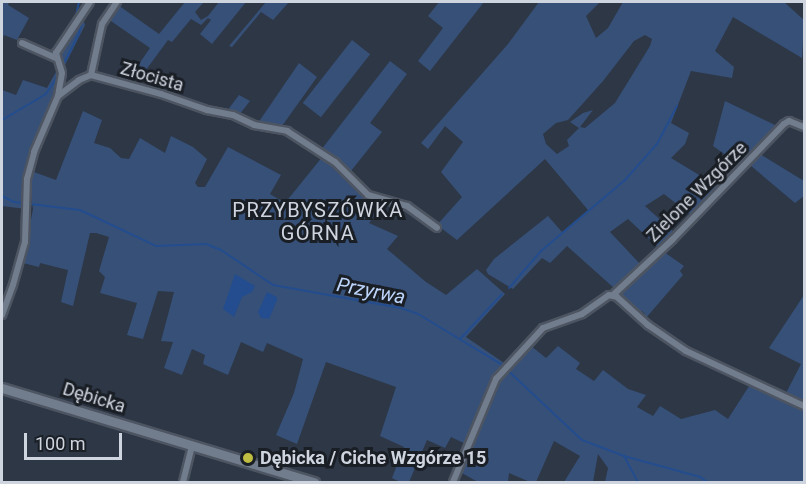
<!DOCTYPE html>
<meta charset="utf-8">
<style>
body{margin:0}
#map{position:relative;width:806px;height:484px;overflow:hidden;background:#2d3746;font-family:Roboto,sans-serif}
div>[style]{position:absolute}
.green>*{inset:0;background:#375078;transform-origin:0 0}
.water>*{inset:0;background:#234d8e}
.stream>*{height:2px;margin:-1px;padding:0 1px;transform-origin:1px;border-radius:1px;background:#234d8e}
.roads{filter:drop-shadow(2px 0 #4d5562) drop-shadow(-2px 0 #4d5562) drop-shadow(0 2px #4d5562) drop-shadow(0 -2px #4d5562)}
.street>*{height:6px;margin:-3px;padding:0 3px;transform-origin:3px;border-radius:3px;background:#717c8d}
.secondary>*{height:9px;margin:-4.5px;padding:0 4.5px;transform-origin:4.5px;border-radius:4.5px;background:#717c8d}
.dots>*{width:16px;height:16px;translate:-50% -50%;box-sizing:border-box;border:3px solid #1a1e25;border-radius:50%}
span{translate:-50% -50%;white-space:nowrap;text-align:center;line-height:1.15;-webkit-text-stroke:6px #1a1e25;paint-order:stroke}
.street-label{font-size:18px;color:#cfd5df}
.poi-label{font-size:18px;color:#cfd5df;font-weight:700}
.left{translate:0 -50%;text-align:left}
.neighbourhood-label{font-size:20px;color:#cfd5df;letter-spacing:1.5px}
.water-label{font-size:20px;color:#bcd4fa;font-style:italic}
.frame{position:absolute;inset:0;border:3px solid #cfd5df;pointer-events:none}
.scale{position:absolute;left:24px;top:433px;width:98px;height:27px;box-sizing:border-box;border:3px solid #cfd5df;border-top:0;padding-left:8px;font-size:18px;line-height:21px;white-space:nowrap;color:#cfd5df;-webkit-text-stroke:4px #1a1e25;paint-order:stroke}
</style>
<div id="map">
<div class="green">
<div style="clip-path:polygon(2px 2px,9px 2px,8px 5px,29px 18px,17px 40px,4px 35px,2px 39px)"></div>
<div style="clip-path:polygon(185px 2px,204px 2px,195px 12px,201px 20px,208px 16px,219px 2px,246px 2px,212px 44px,200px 34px,211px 20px,208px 18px,201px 25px,191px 19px,172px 42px,168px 40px,140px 78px,132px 74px,150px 48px,108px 19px,118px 5px,159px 34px)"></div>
<div style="clip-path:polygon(266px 2px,289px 2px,273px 20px,261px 12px,232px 47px,229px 46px)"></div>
<div style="clip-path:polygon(439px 2px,484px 2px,430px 71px,418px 61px,443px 28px,428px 16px)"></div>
<div style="clip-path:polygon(evenodd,539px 2px,600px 2px,586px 16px,596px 38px,608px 28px,623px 2px,784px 2px,804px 20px,802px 58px,733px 17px,715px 51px,734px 67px,732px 78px,691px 71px,671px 123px,689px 133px,685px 144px,671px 158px,719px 187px,691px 215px,664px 194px,645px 206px,675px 233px,659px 248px,628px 219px,610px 232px,641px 265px,614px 288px,567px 246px,550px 263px,542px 258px,513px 289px,488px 274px,486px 270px,494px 259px,548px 216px,562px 232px,588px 210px,545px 159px,457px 240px,437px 225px,462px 197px,441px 172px,463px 142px,445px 126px,428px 149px,421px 143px,508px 44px,539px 2px,645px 35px,652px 39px,650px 46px,615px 103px,585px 128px,580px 127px,593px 110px,583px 113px,570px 122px,579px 128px,567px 140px,569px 146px,557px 154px,546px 144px,543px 134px,556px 123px,568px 120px,603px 81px,634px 41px,645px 35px)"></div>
<div style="clip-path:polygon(82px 17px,85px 25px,63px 69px,58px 54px)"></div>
<div style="left:352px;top:40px;width:23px;height:80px;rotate:38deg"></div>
<div style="clip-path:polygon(390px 61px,407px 74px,370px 123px,382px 132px,351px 171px,349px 171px,321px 150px)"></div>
<div style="clip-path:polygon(299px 63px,317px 77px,282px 126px,258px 123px)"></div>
<div style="clip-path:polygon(57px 70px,59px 79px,55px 95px,25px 170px,26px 209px,2px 206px,2px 90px,16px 95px,23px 80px,47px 88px)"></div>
<div style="clip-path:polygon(239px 95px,250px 101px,239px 115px,227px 111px)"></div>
<div style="clip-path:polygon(725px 101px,777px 126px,741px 166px,713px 146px)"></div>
<div style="clip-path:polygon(83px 111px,102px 120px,94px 143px,110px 148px,121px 158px,129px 159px,140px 138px,165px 153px,171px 136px,193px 147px,207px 159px,195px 183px,198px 187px,205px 187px,228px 147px,281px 175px,270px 194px,285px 203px,323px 156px,343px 173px,363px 196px,384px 204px,369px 223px,398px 236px,387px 249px,426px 282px,446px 295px,477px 269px,505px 294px,466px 337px,507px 365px,487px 391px,468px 445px,451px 437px,445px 448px,427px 440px,409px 482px,400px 482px,392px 478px,404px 447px,380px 436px,396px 387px,326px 362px,297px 444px,276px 435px,294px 393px,303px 359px,267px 343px,263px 352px,241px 342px,228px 375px,203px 364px,205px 355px,192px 349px,182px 375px,164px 368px,173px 342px,161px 341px,174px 292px,158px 291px,143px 339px,127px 335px,137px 303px,100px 293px,105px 277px,99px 271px,109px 237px,96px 233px,90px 233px,73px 306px,61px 302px,68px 270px,40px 263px,39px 267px,23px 263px,33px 209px,29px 182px,31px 171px,56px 180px)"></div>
<div style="clip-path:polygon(760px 154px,804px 181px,804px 196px,795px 203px,750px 165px)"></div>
<div style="clip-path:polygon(664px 252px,684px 266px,680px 271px,683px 275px,645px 319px,645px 314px,642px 311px,638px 313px,620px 295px,619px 291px)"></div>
<div style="clip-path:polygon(804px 295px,804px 403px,786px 393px,801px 364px,769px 348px)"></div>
<div style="clip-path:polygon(531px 346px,546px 358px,558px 346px,580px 363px,576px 369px,594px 381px,603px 370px,628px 389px,646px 395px,637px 407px,653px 416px,660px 406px,681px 419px,715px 410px,728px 419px,751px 383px,804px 409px,804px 482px,605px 482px,608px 468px,598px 454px,593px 482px,564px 482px,580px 456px,554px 441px,536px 482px,530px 482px,509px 473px,508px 482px,478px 482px,460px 472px,471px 453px,489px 397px,496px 384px)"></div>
</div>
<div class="water">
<div style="clip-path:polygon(235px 274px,255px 286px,252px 292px,242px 297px,234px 317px,223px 309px)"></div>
<div style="clip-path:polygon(267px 292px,277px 297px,277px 300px,269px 319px,261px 318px,258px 312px)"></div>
</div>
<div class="stream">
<div style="left:76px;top:16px;width:14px;rotate:-78deg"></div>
<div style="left:63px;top:65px;width:36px;rotate:-63deg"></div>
<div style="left:79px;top:33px;width:10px;rotate:-73deg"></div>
<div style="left:82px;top:23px;width:4px;rotate:-135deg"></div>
<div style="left:2px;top:120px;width:51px;rotate:-30.6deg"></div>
<div style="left:46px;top:94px;width:20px;rotate:-57deg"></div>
<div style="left:2px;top:196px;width:13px;rotate:27deg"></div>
<div style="left:14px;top:202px;width:66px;rotate:6.9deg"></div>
<div style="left:80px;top:210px;width:84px;rotate:25.3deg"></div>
<div style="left:156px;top:246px;width:50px;rotate:-2.3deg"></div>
<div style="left:206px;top:244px;width:16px;rotate:22deg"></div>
<div style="left:221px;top:250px;width:63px;rotate:33.9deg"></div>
<div style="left:273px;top:285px;width:130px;rotate:10.2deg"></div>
<div style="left:401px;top:308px;width:18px;rotate:19deg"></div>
<div style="left:418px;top:314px;width:97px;rotate:31.1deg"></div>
<div style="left:501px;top:364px;width:111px;rotate:43.2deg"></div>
<div style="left:582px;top:440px;width:45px;rotate:20.9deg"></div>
<div style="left:624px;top:456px;width:79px;rotate:15.4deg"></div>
<div style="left:700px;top:477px;width:9px;rotate:36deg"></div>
<div style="left:509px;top:288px;width:49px;rotate:-49.1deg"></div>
<div style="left:541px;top:251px;width:110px;rotate:-40.2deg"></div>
<div style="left:625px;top:180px;width:48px;rotate:-48.4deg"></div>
<div style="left:657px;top:144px;width:43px;rotate:-62.2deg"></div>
<div style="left:461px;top:338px;width:60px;rotate:-47deg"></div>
<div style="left:624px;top:456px;width:30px;rotate:62deg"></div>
</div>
<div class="roads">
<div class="street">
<div style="left:22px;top:43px;width:37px;rotate:24deg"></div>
<div style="left:91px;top:75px;width:52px;rotate:-77.8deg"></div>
<div style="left:102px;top:24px;width:27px;rotate:-56deg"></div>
<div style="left:58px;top:96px;width:23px;rotate:-80deg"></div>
<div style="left:62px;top:73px;width:21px;rotate:-107deg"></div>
<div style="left:56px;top:53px;width:61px;rotate:-56.3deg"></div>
<div style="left:613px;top:295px;width:81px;rotate:-43deg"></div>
<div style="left:672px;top:240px;width:161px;rotate:-46deg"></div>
<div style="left:784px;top:124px;width:6px;rotate:-31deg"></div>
<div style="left:789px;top:121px;width:16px;rotate:22deg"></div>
<div style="left:2px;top:315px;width:32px;rotate:-70deg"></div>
<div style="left:13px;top:285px;width:45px;rotate:-74.4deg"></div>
<div style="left:25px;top:242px;width:63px;rotate:-88.2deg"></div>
<div style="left:27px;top:179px;width:28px;rotate:-75deg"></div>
<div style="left:34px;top:152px;width:61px;rotate:-66.8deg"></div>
<div style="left:58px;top:96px;width:26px;rotate:-37deg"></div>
<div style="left:79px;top:80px;width:13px;rotate:-23deg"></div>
<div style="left:91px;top:75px;width:73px;rotate:15.2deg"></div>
<div style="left:161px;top:94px;width:49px;rotate:19.2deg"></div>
<div style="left:207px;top:110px;width:26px;rotate:11deg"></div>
<div style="left:233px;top:115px;width:23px;rotate:25deg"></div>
<div style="left:254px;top:125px;width:34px;rotate:10deg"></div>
<div style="left:287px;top:131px;width:57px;rotate:32.9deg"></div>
<div style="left:335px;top:162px;width:47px;rotate:45deg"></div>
<div style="left:368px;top:195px;width:41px;rotate:15.8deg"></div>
<div style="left:407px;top:206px;width:37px;rotate:36deg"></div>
<div style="left:183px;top:482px;width:38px;rotate:-76deg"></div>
<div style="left:453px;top:482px;width:112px;rotate:-67.3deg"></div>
<div style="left:496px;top:379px;width:69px;rotate:-47.3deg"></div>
<div style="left:543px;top:328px;width:41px;rotate:-19.7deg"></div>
<div style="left:582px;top:314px;width:33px;rotate:-35deg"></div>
<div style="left:609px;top:295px;width:8px;rotate:14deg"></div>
<div style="left:617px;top:297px;width:42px;rotate:42.1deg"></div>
<div style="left:648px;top:325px;width:46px;rotate:34.4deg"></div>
<div style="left:686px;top:351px;width:130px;rotate:25deg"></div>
</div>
<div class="secondary">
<div style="left:2px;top:388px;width:326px;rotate:16.8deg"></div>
</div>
</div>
<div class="dots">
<div style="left:248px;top:458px;background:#bfbe42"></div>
</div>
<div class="street-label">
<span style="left:152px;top:77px;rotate:16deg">Złocista</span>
<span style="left:697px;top:192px;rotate:-45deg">Zielone Wzgórze</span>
<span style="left:94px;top:398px;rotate:17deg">Dębicka</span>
</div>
<div class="poi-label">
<span class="left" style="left:260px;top:458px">Dębicka / Ciche Wzgórze 15</span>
</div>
<div class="neighbourhood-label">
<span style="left:318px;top:222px">PRZYBYSZÓWKA<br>GÓRNA</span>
</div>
<div class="water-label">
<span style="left:371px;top:291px;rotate:11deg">Przyrwa</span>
</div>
<div class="frame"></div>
<div class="scale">100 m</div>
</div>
